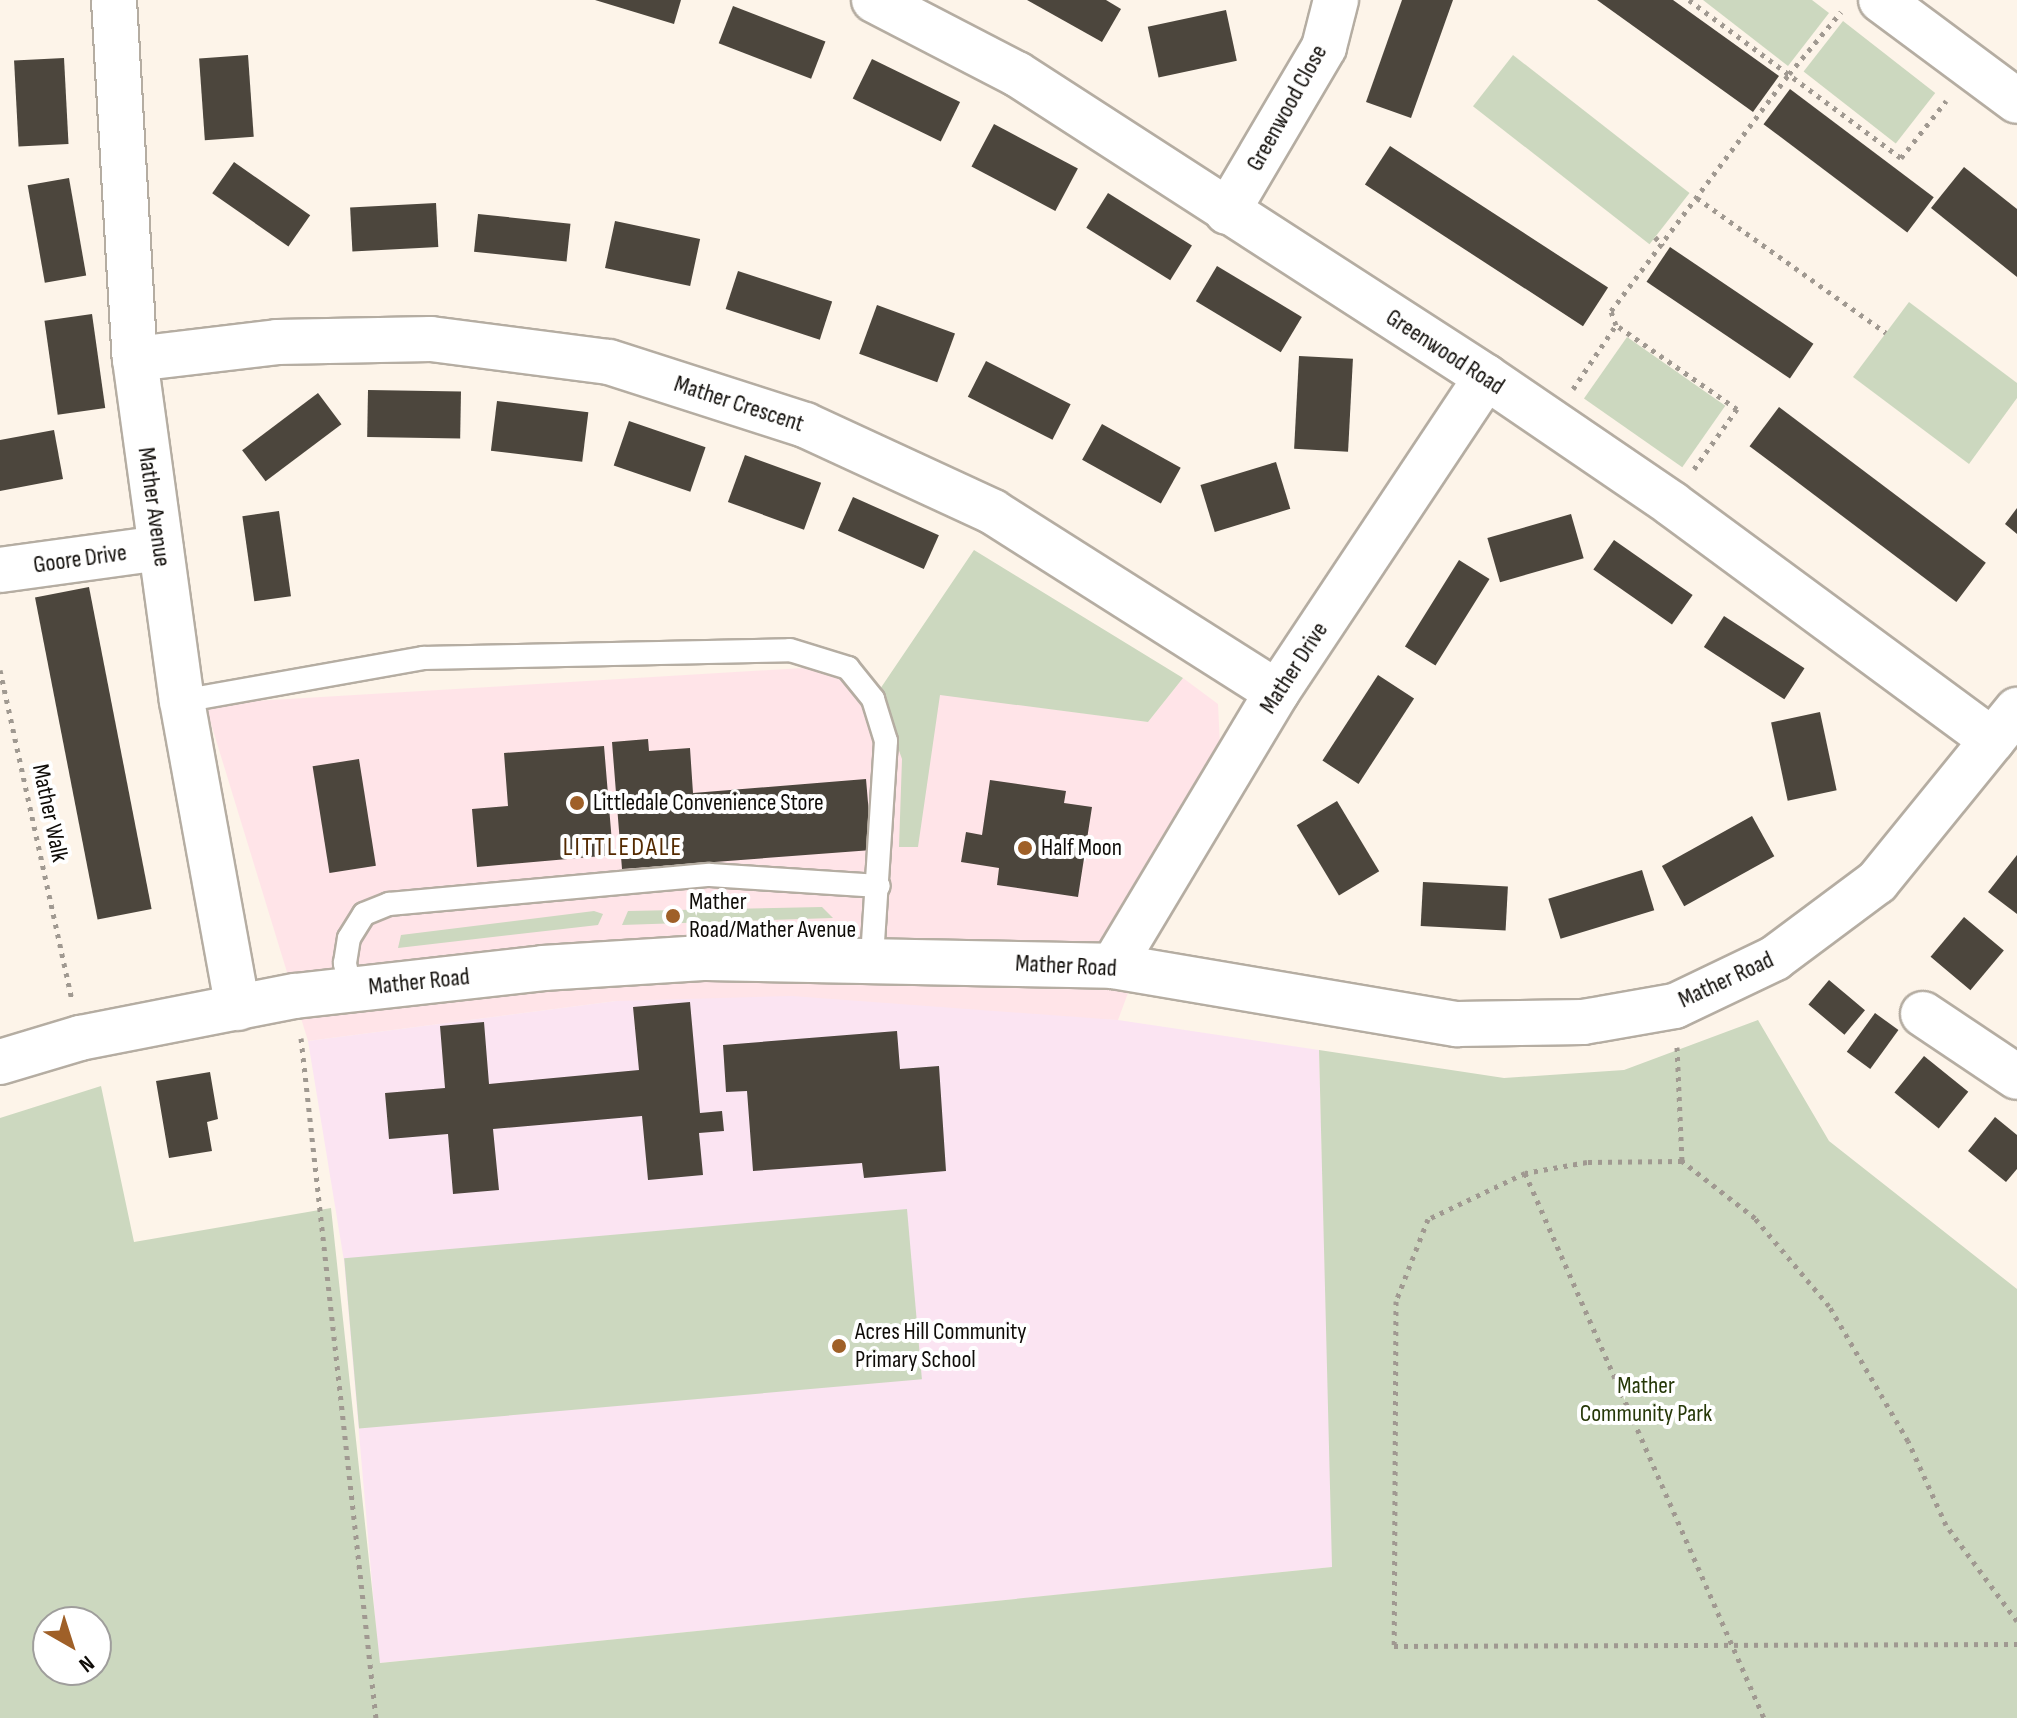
<!DOCTYPE html>
<style>
body{margin:0}
#map{position:relative;width:2017px;height:1718px;overflow:hidden;background:#fdf4e9;font-family:"Sofia Sans Condensed",sans-serif}
div>[style]{position:absolute}
.commercial>*{inset:0;background:#ffe4e8}
.education>*{inset:0;background:#fbe4f2}
.green>*{inset:0;background:#ccd8bf;transform-origin:0 0}
.building>*{inset:0;background:#4c463d;transform-origin:0 0}
.path>*{height:5px;margin-top:-2.5px;transform-origin:0;background:repeating-linear-gradient(90deg,#a09991 0 4px,transparent 0 10px)}
.roads{filter:drop-shadow(2px 0 #b5ada2) drop-shadow(-2px 0 #b5ada2) drop-shadow(0 2px #b5ada2) drop-shadow(0 -2px #b5ada2)}
.service>*{height:22px;margin:-11px;padding:0 11px;transform-origin:11px;border-radius:11px;background:#fff}
.minor>*{height:44px;margin:-22px;padding:0 22px;transform-origin:22px;border-radius:22px;background:#fff}
.dots>*{width:22px;height:22px;translate:-50% -50%;box-sizing:border-box;border:4px solid #fff;border-radius:50%}
span{translate:-50% -50%;white-space:nowrap;text-align:center;line-height:1.15;-webkit-text-stroke:8px #fff;paint-order:stroke}
.street-label{font-size:24px;color:#0f0c08}
.poi-label{font-size:24px;color:#0f0c08}
.left{translate:0 -50%;text-align:left}
.park-label{font-size:24px;color:#263808}
.neighbourhood-label{font-size:26px;color:#542a00;letter-spacing:2px}
.north{position:absolute;left:32px;top:1606px;width:80px;height:80px;box-sizing:border-box;background:#fff;border:2px solid #9f9e9c;border-radius:50%;rotate:141deg;font-size:22px;font-weight:700;line-height:32px;text-align:center;color:#0f0c08}
.north::after{content:'';display:block;margin:auto;width:28px;height:36px;background:#9f6028;clip-path:polygon(50% 0,100% 100%,50% 72%,0 100%)}
</style>
<div id="map">
<div class="commercial">
<div style="clip-path:polygon(820px 667px,878px 692px,940px 694px,1148px 722px,1183px 678px,1218px 704px,1220px 745px,1118px 1020px,616px 1001px,308px 1041px,205px 704px)"></div>
</div>
<div class="education">
<div style="clip-path:polygon(792px 996px,1118px 1020px,1319px 1050px,1333px 1567px,379px 1663px,344px 1261px,308px 1041px,616px 1001px)"></div>
</div>
<div class="green">
<div style="clip-path:polygon(1703px 0,1812px 0,1829px 13px,1788px 66px)"></div>
<div style="left:1843px;top:21px;width:117px;height:64px;rotate:38deg"></div>
<div style="left:1513px;top:55px;width:224px;height:65px;rotate:38deg"></div>
<div style="clip-path:polygon(1909px 302px,2017px 383px,2017px 398px,1969px 464px,1853px 377px)"></div>
<div style="left:1627px;top:337px;width:120px;height:75px;rotate:35deg"></div>
<div style="clip-path:polygon(974px 550px,1183px 678px,1148px 722px,940px 695px,918px 847px,899px 847px,902px 759px,878px 692px)"></div>
<div style="clip-path:polygon(822px 907px,833px 918px,622px 925px,628px 911px)"></div>
<div style="clip-path:polygon(594px 911px,603px 914px,598px 925px,398px 948px,401px 935px)"></div>
<div style="clip-path:polygon(evenodd,1758px 1020px,1829px 1141px,2017px 1289px,2017px 1718px,0 1718px,0 1118px,101px 1086px,134px 1242px,331px 1208px,380px 1663px,1332px 1567px,1319px 1050px,1504px 1078px,1624px 1070px,1758px 1020px,48px 1622px,96px 1622px,96px 1670px,48px 1670px,48px 1622px)"></div>
<div style="left:907px;top:1209px;width:171px;height:565px;rotate:85deg"></div>
</div>
<div class="building">
<div style="clip-path:polygon(595px 0,681px 0,674px 24px)"></div>
<div style="clip-path:polygon(1027px 0,1106px 0,1121px 9px,1102px 42px)"></div>
<div style="clip-path:polygon(1402px 0,1453px 0,1411px 118px,1366px 102px)"></div>
<div style="clip-path:polygon(1597px 0,1673px 0,1779px 76px,1753px 112px)"></div>
<div style="left:733px;top:6px;width:99px;height:40px;rotate:21deg"></div>
<div style="left:1226px;top:10px;width:52px;height:80px;rotate:78deg"></div>
<div style="left:248px;top:55px;width:82px;height:49px;rotate:86deg"></div>
<div style="left:64px;top:58px;width:86px;height:50px;rotate:87deg"></div>
<div style="left:872px;top:59px;width:98px;height:44px;rotate:26deg"></div>
<div style="left:1790px;top:89px;width:180px;height:44px;rotate:37deg"></div>
<div style="left:994px;top:124px;width:95px;height:48px;rotate:28deg"></div>
<div style="left:1390px;top:146px;width:260px;height:46px;rotate:33deg"></div>
<div style="left:234px;top:162px;width:93px;height:38px;rotate:35deg"></div>
<div style="clip-path:polygon(1964px 167px,2017px 209px,2017px 277px,1931px 208px)"></div>
<div style="left:69px;top:178px;width:99px;height:42px;rotate:80deg"></div>
<div style="left:1108px;top:193px;width:99px;height:41px;rotate:32deg"></div>
<div style="left:436px;top:203px;width:44px;height:86px;rotate:87deg"></div>
<div style="left:478px;top:214px;width:93px;height:38px;rotate:6deg"></div>
<div style="left:615px;top:221px;width:87px;height:48px;rotate:12deg"></div>
<div style="left:1670px;top:247px;width:173px;height:42px;rotate:34deg"></div>
<div style="left:1217px;top:266px;width:99px;height:41px;rotate:31deg"></div>
<div style="left:738px;top:271px;width:99px;height:40px;rotate:18deg"></div>
<div style="left:877px;top:305px;width:83px;height:52px;rotate:20deg"></div>
<div style="left:92px;top:314px;width:95px;height:48px;rotate:82deg"></div>
<div style="left:1299px;top:356px;width:54px;height:93px;rotate:3deg"></div>
<div style="left:986px;top:361px;width:95px;height:40px;rotate:27deg"></div>
<div style="left:368px;top:390px;width:93px;height:47px;rotate:1deg"></div>
<div style="left:318px;top:393px;width:39px;height:95px;rotate:53deg"></div>
<div style="left:497px;top:401px;width:92px;height:50px;rotate:7deg"></div>
<div style="left:1779px;top:407px;width:259px;height:49px;rotate:37deg"></div>
<div style="left:629px;top:421px;width:81px;height:47px;rotate:19deg"></div>
<div style="left:1102px;top:424px;width:90px;height:41px;rotate:29deg"></div>
<div style="clip-path:polygon(54px 430px,63px 479px,0 491px,0 440px)"></div>
<div style="left:745px;top:455px;width:81px;height:50px;rotate:20deg"></div>
<div style="left:1276px;top:462px;width:49px;height:79px;rotate:73deg"></div>
<div style="left:853px;top:497px;width:94px;height:37px;rotate:24deg"></div>
<div style="clip-path:polygon(2017px 508px,2017px 534px,2005px 524px)"></div>
<div style="left:279px;top:511px;width:86px;height:37px;rotate:82deg"></div>
<div style="left:1571px;top:514px;width:46px;height:87px;rotate:74deg"></div>
<div style="left:1614px;top:540px;width:96px;height:36px;rotate:35deg"></div>
<div style="left:1459px;top:560px;width:36px;height:102px;rotate:32deg"></div>
<div style="left:89px;top:587px;width:328px;height:55px;rotate:79deg"></div>
<div style="left:1724px;top:616px;width:96px;height:37px;rotate:33deg"></div>
<div style="left:1378px;top:675px;width:43px;height:102px;rotate:33deg"></div>
<div style="left:1820px;top:712px;width:80px;height:50px;rotate:78deg"></div>
<div style="clip-path:polygon(648px 739px,649px 751px,690px 748px,693px 793px,866px 779px,872px 850px,622px 869px,612px 742px)"></div>
<div style="clip-path:polygon(604px 746px,613px 855px,477px 867px,472px 809px,508px 806px,504px 753px)"></div>
<div style="left:359px;top:759px;width:108px;height:47px;rotate:81deg"></div>
<div style="clip-path:polygon(990px 780px,1066px 791px,1064px 803px,1092px 807px,1078px 897px,997px 885px,999px 868px,961px 862px,966px 832px,982px 835px)"></div>
<div style="left:1337px;top:801px;width:82px;height:47px;rotate:59deg"></div>
<div style="left:1752px;top:816px;width:46px;height:103px;rotate:61deg"></div>
<div style="clip-path:polygon(2017px 855px,2017px 914px,1988px 892px)"></div>
<div style="left:1642px;top:870px;width:42px;height:98px;rotate:73deg"></div>
<div style="left:1423px;top:882px;width:85px;height:44px;rotate:3deg"></div>
<div style="left:1964px;top:917px;width:52px;height:52px;rotate:40deg"></div>
<div style="left:1829px;top:980px;width:47px;height:32px;rotate:40deg"></div>
<div style="clip-path:polygon(690px 1002px,700px 1113px,722px 1111px,724px 1131px,699px 1133px,703px 1175px,648px 1180px,642px 1116px,493px 1129px,499px 1190px,453px 1194px,448px 1134px,389px 1139px,385px 1093px,445px 1088px,440px 1026px,484px 1022px,489px 1084px,639px 1070px,633px 1007px)"></div>
<div style="left:1875px;top:1013px;width:29px;height:48px;rotate:36deg"></div>
<div style="clip-path:polygon(897px 1031px,900px 1069px,939px 1066px,946px 1171px,864px 1178px,862px 1163px,753px 1171px,747px 1091px,726px 1092px,723px 1045px)"></div>
<div style="left:1924px;top:1056px;width:57px;height:47px;rotate:39deg"></div>
<div style="clip-path:polygon(210px 1072px,218px 1119px,207px 1122px,212px 1151px,169px 1158px,156px 1081px)"></div>
<div style="clip-path:polygon(1995px 1117px,2017px 1135px,2017px 1169px,2006px 1182px,1968px 1151px)"></div>
</div>
<div class="path">
<div style="left:1689px;top:0;width:264px;rotate:36.7deg"></div>
<div style="left:1901px;top:158px;width:73px;rotate:-51.7deg"></div>
<div style="left:1697px;top:198px;width:232px;rotate:35.5deg"></div>
<div style="left:1655px;top:237px;width:12px;rotate:48deg"></div>
<div style="left:1573px;top:389px;width:77px;rotate:-56.1deg"></div>
<div style="left:1694px;top:469px;width:74px;rotate:-54.4deg"></div>
<div style="left:1737px;top:409px;width:147px;rotate:-145.2deg"></div>
<div style="left:1616px;top:325px;width:15px;rotate:-110deg"></div>
<div style="left:1611px;top:311px;width:296px;rotate:-53.1deg"></div>
<div style="left:1789px;top:74px;width:81px;rotate:-50deg"></div>
<div style="left:0;top:670px;width:335px;rotate:77.7deg"></div>
<div style="left:301px;top:1038px;width:684px;rotate:83.71deg"></div>
<div style="left:1677px;top:1047px;width:114px;rotate:87.5deg"></div>
<div style="left:1525px;top:1173px;width:595px;rotate:66.32deg"></div>
<div style="left:2017px;top:1621px;width:119px;rotate:-126.5deg"></div>
<div style="left:1946px;top:1525px;width:92px;rotate:-114.3deg"></div>
<div style="left:1908px;top:1441px;width:156px;rotate:-120.3deg"></div>
<div style="left:1829px;top:1306px;width:115px;rotate:-130.1deg"></div>
<div style="left:1755px;top:1218px;width:93px;rotate:-142deg"></div>
<div style="left:1682px;top:1161px;width:95px;rotate:179.4deg"></div>
<div style="left:1587px;top:1162px;width:63px;rotate:169.9deg"></div>
<div style="left:1525px;top:1173px;width:107px;rotate:154.6deg"></div>
<div style="left:1428px;top:1219px;width:88px;rotate:111.3deg"></div>
<div style="left:1396px;top:1301px;width:345px;rotate:90.3deg"></div>
<div style="left:1394px;top:1646px;width:623px;rotate:-0.18deg"></div>
</div>
<div class="roads">
<div class="service">
<div style="left:182px;top:701px;width:245px;rotate:-10.1deg"></div>
<div style="left:423px;top:658px;width:367px;rotate:-1.2deg"></div>
<div style="left:790px;top:650px;width:61px;rotate:17.2deg"></div>
<div style="left:848px;top:668px;width:40px;rotate:51deg"></div>
<div style="left:873px;top:699px;width:44px;rotate:72.8deg"></div>
<div style="left:886px;top:741px;width:218px;rotate:93.7deg"></div>
<div style="left:351px;top:990px;width:28px;rotate:-103deg"></div>
<div style="left:345px;top:963px;width:25px;rotate:-81deg"></div>
<div style="left:349px;top:938px;width:28px;rotate:-58deg"></div>
<div style="left:364px;top:914px;width:27px;rotate:-22deg"></div>
<div style="left:389px;top:904px;width:322px;rotate:-5.2deg"></div>
<div style="left:710px;top:875px;width:169px;rotate:3.7deg"></div>
</div>
<div class="minor">
<div style="left:114px;top:0;width:360px;rotate:86.7deg"></div>
<div style="left:135px;top:359px;width:345px;rotate:82.2deg"></div>
<div style="left:182px;top:701px;width:312px;rotate:79.7deg"></div>
<div style="left:874px;top:0;width:161px;rotate:27.4deg"></div>
<div style="left:1017px;top:74px;width:558px;rotate:32.86deg"></div>
<div style="left:1486px;top:377px;width:225px;rotate:34.3deg"></div>
<div style="left:1672px;top:504px;width:398px;rotate:36.4deg"></div>
<div style="left:1881px;top:0;width:169px;rotate:36.6deg"></div>
<div style="left:1227px;top:212px;width:191px;rotate:-59.5deg"></div>
<div style="left:1324px;top:47px;width:49px;rotate:-75.7deg"></div>
<div style="left:135px;top:359px;width:143px;rotate:-6.8deg"></div>
<div style="left:277px;top:342px;width:154px;rotate:-1.1deg"></div>
<div style="left:431px;top:339px;width:179px;rotate:7.4deg"></div>
<div style="left:609px;top:362px;width:206px;rotate:17.8deg"></div>
<div style="left:805px;top:425px;width:207px;rotate:24.8deg"></div>
<div style="left:993px;top:512px;width:336px;rotate:32.4deg"></div>
<div style="left:0;top:570px;width:162px;rotate:-7.8deg"></div>
<div style="left:1113px;top:966px;width:319px;rotate:-59.1deg"></div>
<div style="left:1277px;top:692px;width:378px;rotate:-56.4deg"></div>
<div style="left:1923px;top:1014px;width:113px;rotate:33.8deg"></div>
<div style="left:0;top:1062px;width:84px;rotate:-16.7deg"></div>
<div style="left:80px;top:1038px;width:219px;rotate:-11.1deg"></div>
<div style="left:295px;top:996px;width:250px;rotate:-6.4deg"></div>
<div style="left:543px;top:968px;width:160px;rotate:-3.6deg"></div>
<div style="left:703px;top:958px;width:410px;rotate:1.1deg"></div>
<div style="left:1113px;top:966px;width:349px;rotate:9.6deg"></div>
<div style="left:1457px;top:1024px;width:126px;rotate:-0.9deg"></div>
<div style="left:1583px;top:1022px;width:93px;rotate:-9.9deg"></div>
<div style="left:1675px;top:1006px;width:111px;rotate:-25.6deg"></div>
<div style="left:1775px;top:958px;width:127px;rotate:-36.7deg"></div>
<div style="left:1877px;top:882px;width:222px;rotate:-50.9deg"></div>
</div>
</div>
<div class="dots">
<div style="left:577px;top:803px;background:#9f6028"></div>
<div style="left:1025px;top:848px;background:#9f6028"></div>
<div style="left:673px;top:916px;background:#9f6028"></div>
<div style="left:839px;top:1346px;background:#9f6028"></div>
</div>
<div class="street-label">
<span style="left:1287px;top:108px;rotate:-61deg">Greenwood Close</span>
<span style="left:1445px;top:352px;rotate:33deg">Greenwood Road</span>
<span style="left:739px;top:404px;rotate:18deg">Mather Crescent</span>
<span style="left:154px;top:507px;rotate:82deg">Mather Avenue</span>
<span style="left:80px;top:559px;rotate:-8deg">Goore Drive</span>
<span style="left:1294px;top:668px;rotate:-57deg">Mather Drive</span>
<span style="left:50px;top:813px;rotate:78deg">Mather Walk</span>
<span style="left:1066px;top:966px;rotate:3deg">Mather Road</span>
<span style="left:1726px;top:980px;rotate:-25deg">Mather Road</span>
<span style="left:419px;top:982px;rotate:-6deg">Mather Road</span>
</div>
<div class="poi-label">
<span class="left" style="left:593px;top:803px">Littledale Convenience Store</span>
<span class="left" style="left:1041px;top:848px">Half Moon</span>
<span class="left" style="left:689px;top:916px">Mather<br>Road/Mather Avenue</span>
<span class="left" style="left:855px;top:1346px">Acres Hill Community<br>Primary School</span>
</div>
<div class="park-label">
<span style="left:1646px;top:1400px">Mather<br>Community Park</span>
</div>
<div class="neighbourhood-label">
<span style="left:623px;top:848px">LITTLEDALE</span>
</div>
<div class="north">N</div>
</div>
